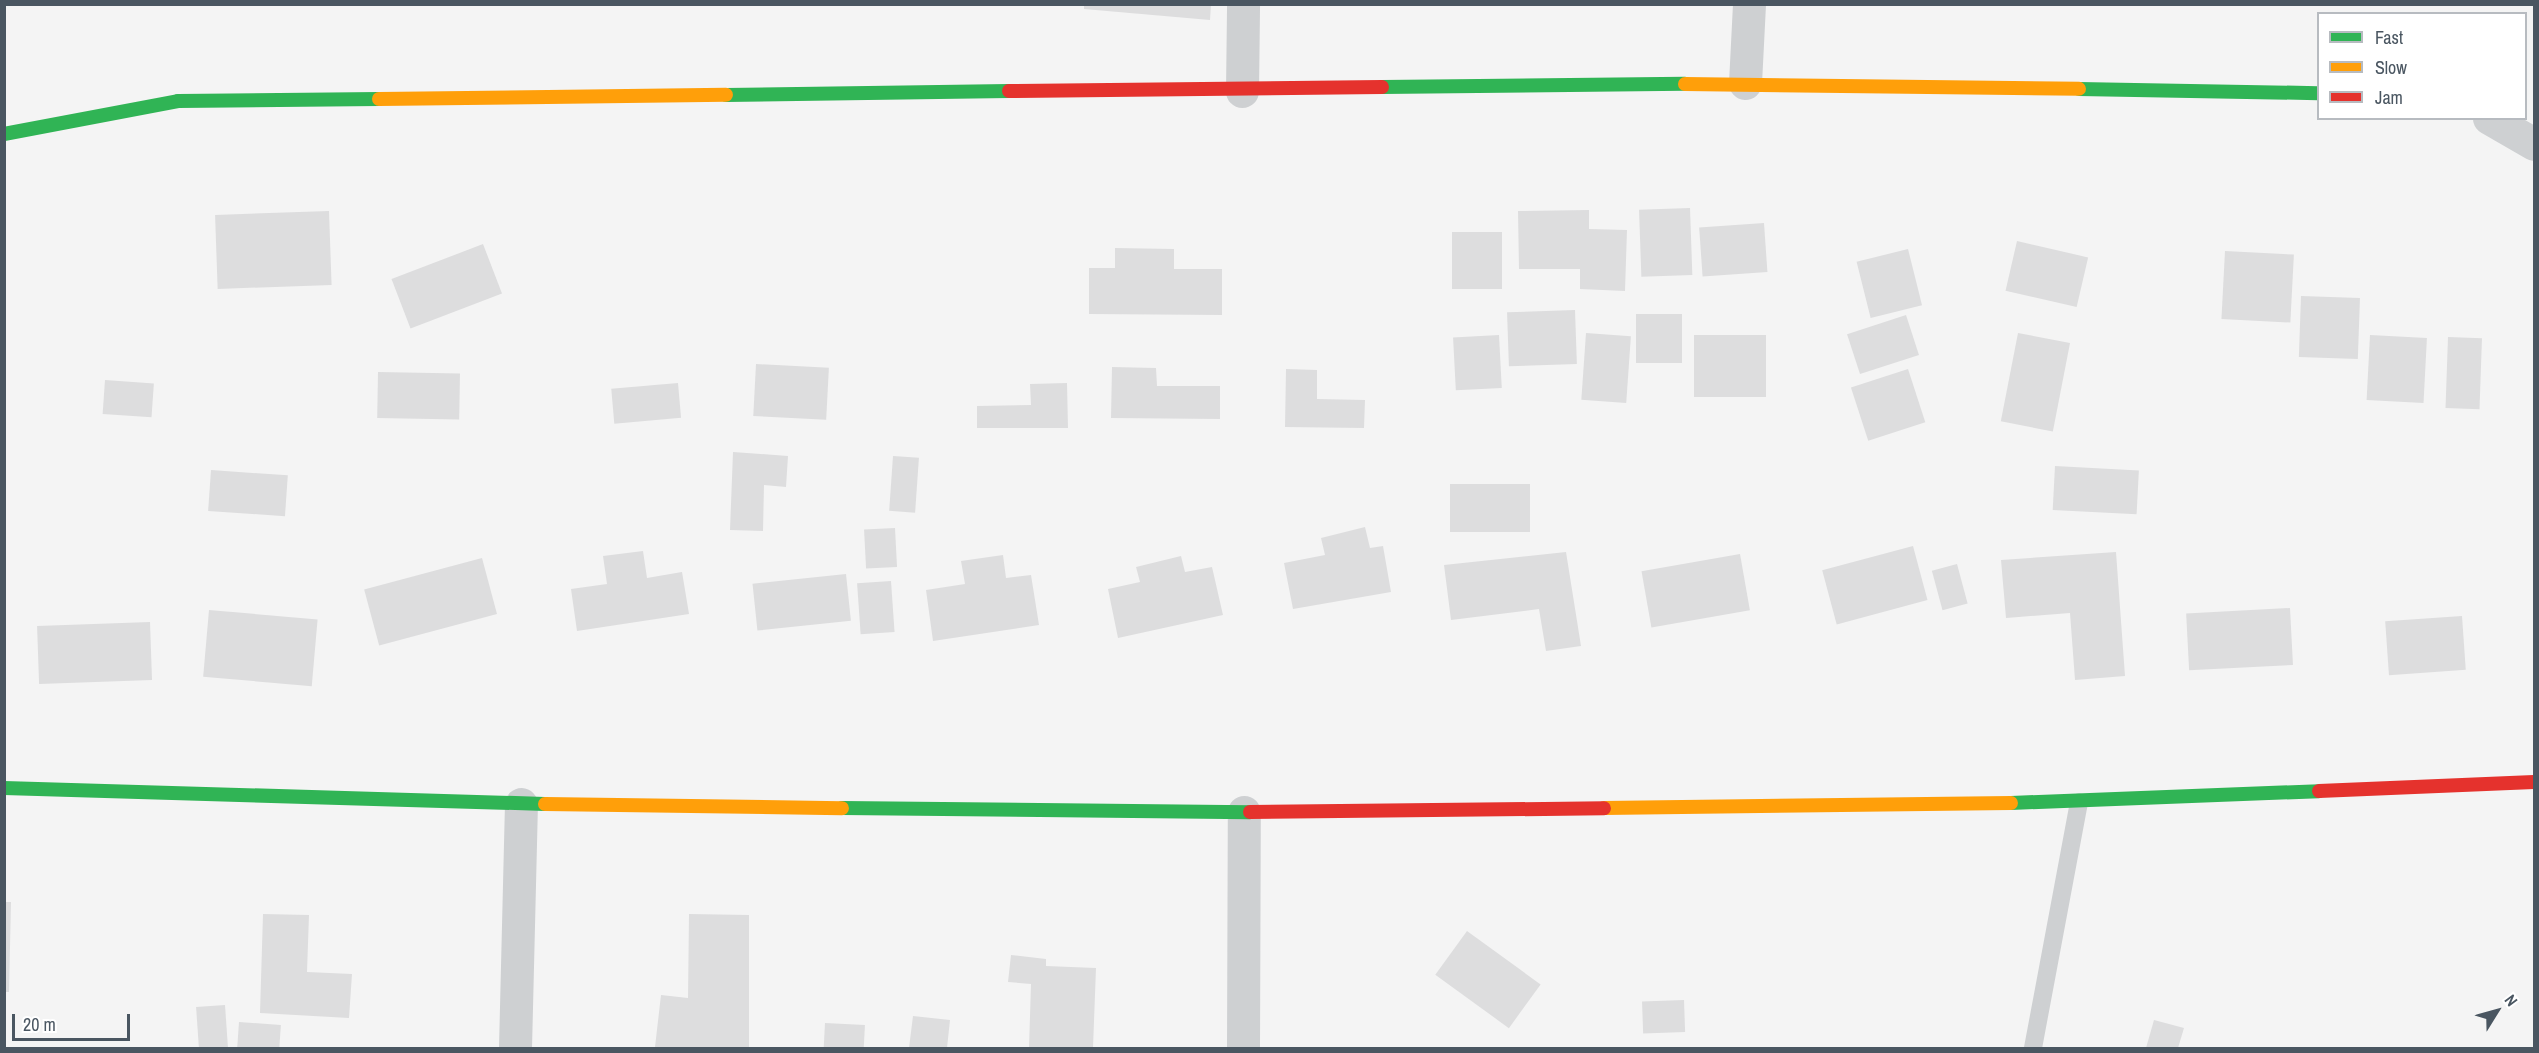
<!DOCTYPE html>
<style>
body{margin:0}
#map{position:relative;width:2539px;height:1053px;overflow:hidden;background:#f4f4f4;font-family:"Archivo Narrow",sans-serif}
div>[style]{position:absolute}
.building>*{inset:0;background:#ddddde;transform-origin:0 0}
.lane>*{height:18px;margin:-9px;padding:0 9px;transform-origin:9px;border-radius:9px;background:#ced0d2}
.street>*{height:33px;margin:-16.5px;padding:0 16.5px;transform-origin:16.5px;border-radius:16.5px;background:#ced0d2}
.fast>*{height:14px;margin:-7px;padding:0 7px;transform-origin:7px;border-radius:7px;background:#30b455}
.slow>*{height:14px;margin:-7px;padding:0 7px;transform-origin:7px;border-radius:7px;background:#ff9f0a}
.jam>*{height:14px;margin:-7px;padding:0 7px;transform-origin:7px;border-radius:7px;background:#e5322d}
span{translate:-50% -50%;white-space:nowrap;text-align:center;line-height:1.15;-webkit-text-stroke:5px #fff;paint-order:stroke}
.frame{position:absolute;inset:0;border:6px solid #4a5661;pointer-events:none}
.legend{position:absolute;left:2317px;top:12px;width:210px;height:108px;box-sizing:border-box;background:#fff;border:2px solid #b7bbc0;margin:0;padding:8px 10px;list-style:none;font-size:18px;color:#4a5661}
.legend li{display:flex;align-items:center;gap:12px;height:30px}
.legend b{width:30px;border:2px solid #b7bbc0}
.north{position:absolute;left:2467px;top:981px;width:60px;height:60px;-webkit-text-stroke:4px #fff;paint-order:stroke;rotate:53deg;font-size:16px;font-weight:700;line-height:24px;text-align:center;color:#4a5661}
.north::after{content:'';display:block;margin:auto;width:21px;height:27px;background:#4a5661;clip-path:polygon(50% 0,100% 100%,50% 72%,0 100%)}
.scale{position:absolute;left:12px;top:1014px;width:118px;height:27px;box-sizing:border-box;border:3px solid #4a5661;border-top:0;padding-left:8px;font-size:18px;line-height:21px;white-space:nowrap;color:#4a5661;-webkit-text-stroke:4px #fff;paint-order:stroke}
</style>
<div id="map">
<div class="building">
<div style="clip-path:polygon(1084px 4px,1211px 4px,1210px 20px,1084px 9px)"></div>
<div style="left:1690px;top:208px;width:67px;height:51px;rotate:88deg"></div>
<div style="clip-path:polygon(1589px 210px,1589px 229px,1627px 230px,1625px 291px,1580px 289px,1580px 269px,1519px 269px,1518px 211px)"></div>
<div style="left:329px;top:211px;width:74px;height:114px;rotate:88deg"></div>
<div style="left:1764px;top:223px;width:49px;height:65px;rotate:86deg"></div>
<div style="left:1452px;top:232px;width:50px;height:57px"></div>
<div style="left:2017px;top:241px;width:73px;height:51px;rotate:13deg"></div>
<div style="left:483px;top:244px;width:53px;height:98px;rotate:69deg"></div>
<div style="clip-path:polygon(1115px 248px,1174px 249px,1174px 269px,1222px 269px,1222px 315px,1089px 314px,1089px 268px,1115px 268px)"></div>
<div style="left:1908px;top:249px;width:58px;height:53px;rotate:76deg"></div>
<div style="left:2225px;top:251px;width:69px;height:68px;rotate:3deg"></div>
<div style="left:2301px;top:296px;width:59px;height:61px;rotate:2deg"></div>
<div style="left:1575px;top:310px;width:54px;height:68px;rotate:88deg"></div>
<div style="left:1636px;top:314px;width:46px;height:49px"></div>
<div style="left:1906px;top:315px;width:42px;height:62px;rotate:72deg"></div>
<div style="left:1586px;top:333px;width:45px;height:67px;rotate:4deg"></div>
<div style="left:2018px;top:333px;width:53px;height:90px;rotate:11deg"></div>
<div style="left:1499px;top:335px;width:53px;height:46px;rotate:87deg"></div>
<div style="left:1694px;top:335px;width:72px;height:62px"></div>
<div style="left:2370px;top:335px;width:57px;height:65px;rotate:3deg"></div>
<div style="left:2448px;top:337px;width:34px;height:71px;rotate:2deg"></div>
<div style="left:756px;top:364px;width:73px;height:52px;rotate:3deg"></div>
<div style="clip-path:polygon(1112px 367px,1156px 368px,1157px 386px,1220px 386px,1220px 419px,1111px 418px)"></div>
<div style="clip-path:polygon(1286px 369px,1317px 370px,1317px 399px,1365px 400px,1364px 428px,1285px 427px)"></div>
<div style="left:1908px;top:369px;width:56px;height:60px;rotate:72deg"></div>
<div style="left:378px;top:372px;width:82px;height:46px;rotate:1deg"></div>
<div style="left:105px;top:380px;width:49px;height:34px;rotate:4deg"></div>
<div style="left:678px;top:383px;width:35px;height:67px;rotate:85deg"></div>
<div style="clip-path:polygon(1067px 383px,1068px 428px,977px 428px,977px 406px,1031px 405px,1030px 384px)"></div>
<div style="clip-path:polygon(733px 452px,788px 456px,786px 487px,764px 485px,763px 531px,730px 530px)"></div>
<div style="left:893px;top:456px;width:26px;height:55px;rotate:4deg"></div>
<div style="left:2055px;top:466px;width:84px;height:44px;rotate:3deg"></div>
<div style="left:211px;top:470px;width:77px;height:41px;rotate:4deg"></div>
<div style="left:1450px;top:484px;width:80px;height:48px"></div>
<div style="clip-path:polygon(1365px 527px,1370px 548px,1383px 546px,1391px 592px,1293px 609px,1284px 563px,1325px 555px,1321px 538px)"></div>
<div style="left:895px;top:528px;width:39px;height:31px;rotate:87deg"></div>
<div style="left:1913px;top:546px;width:56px;height:94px;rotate:75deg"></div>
<div style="clip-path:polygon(643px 551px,647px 578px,682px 572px,689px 614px,577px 631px,571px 589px,607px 584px,603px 556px)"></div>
<div style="clip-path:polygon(1566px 552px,1581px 646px,1546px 651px,1539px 609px,1451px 620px,1444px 565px)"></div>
<div style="clip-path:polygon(2116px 552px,2125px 676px,2075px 680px,2070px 613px,2006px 618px,2001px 560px)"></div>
<div style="left:1740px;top:554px;width:57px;height:100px;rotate:80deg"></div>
<div style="clip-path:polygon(1003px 555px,1006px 578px,1031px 575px,1039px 625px,933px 641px,926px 590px,965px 584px,961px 561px)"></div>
<div style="clip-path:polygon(1181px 556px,1185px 572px,1212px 567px,1223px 615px,1118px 638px,1108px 589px,1140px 582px,1136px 567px)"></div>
<div style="left:482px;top:558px;width:58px;height:122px;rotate:75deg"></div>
<div style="left:1957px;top:564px;width:41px;height:26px;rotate:75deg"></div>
<div style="left:846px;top:574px;width:47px;height:94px;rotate:84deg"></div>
<div style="left:891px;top:581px;width:51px;height:34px;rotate:86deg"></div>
<div style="left:2290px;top:608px;width:57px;height:104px;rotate:87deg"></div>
<div style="left:209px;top:610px;width:109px;height:67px;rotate:5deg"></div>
<div style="left:2462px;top:616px;width:54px;height:77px;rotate:86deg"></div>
<div style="left:150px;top:622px;width:58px;height:113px;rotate:88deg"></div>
<div style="clip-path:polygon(4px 902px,11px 902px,9px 992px,4px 992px)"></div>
<div style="clip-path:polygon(263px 914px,309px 915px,307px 972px,352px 974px,349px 1018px,260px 1013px)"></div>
<div style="clip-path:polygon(689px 914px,749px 915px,749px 1048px,655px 1047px,661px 995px,688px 998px)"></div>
<div style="left:1467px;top:931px;width:91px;height:54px;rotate:36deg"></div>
<div style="clip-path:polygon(1011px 955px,1046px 959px,1046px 966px,1096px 968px,1093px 1048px,1029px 1048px,1031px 984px,1008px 982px)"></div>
<div style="left:1684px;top:1000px;width:32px;height:42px;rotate:88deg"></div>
<div style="left:225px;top:1005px;width:43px;height:29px;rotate:86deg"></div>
<div style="clip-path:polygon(913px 1016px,950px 1020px,947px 1048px,909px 1048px)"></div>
<div style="clip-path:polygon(2154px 1020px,2184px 1028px,2178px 1048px,2146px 1048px)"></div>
<div style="left:239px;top:1022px;width:42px;height:26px;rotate:4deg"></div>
<div style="left:825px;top:1023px;width:40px;height:25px;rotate:3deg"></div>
</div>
<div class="lane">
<div style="left:2033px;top:1048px;width:250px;rotate:-79.4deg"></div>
</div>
<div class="street">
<div style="left:1745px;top:83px;width:79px;rotate:-87.1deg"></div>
<div style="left:1242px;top:91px;width:87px;rotate:-89.3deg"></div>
<div style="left:2489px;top:118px;width:52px;rotate:30deg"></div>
<div style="left:515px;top:1048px;width:244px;rotate:-88.6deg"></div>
<div style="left:1243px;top:1048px;width:236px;rotate:-89.8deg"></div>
</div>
<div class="fast">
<div style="left:1382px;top:87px;width:303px;rotate:-0.6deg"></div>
<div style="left:2079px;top:89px;width:239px;rotate:1deg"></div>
<div style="left:726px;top:95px;width:283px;rotate:-0.8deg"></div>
<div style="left:4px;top:134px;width:177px;rotate:-10.7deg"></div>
<div style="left:178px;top:101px;width:201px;rotate:-0.6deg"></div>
<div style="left:4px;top:788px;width:541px;rotate:1.69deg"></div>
<div style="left:2011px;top:803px;width:308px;rotate:-2.2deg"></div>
<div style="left:842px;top:808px;width:408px;rotate:0.6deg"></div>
</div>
<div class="slow">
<div style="left:1685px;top:84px;width:394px;rotate:0.7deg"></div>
<div style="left:379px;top:99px;width:347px;rotate:-0.7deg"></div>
<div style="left:545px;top:804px;width:297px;rotate:0.8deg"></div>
<div style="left:1604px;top:808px;width:407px;rotate:-0.7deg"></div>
</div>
<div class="jam">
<div style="left:1009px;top:91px;width:373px;rotate:-0.6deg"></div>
<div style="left:2319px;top:791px;width:215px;rotate:-2.4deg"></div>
<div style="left:1250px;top:812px;width:354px;rotate:-0.6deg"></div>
</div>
<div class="frame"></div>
<ul class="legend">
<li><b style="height:8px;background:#30b455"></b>Fast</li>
<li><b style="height:8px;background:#ff9f0a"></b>Slow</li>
<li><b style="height:8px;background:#e5322d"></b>Jam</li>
</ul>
<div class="north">N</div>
<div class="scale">20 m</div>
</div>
